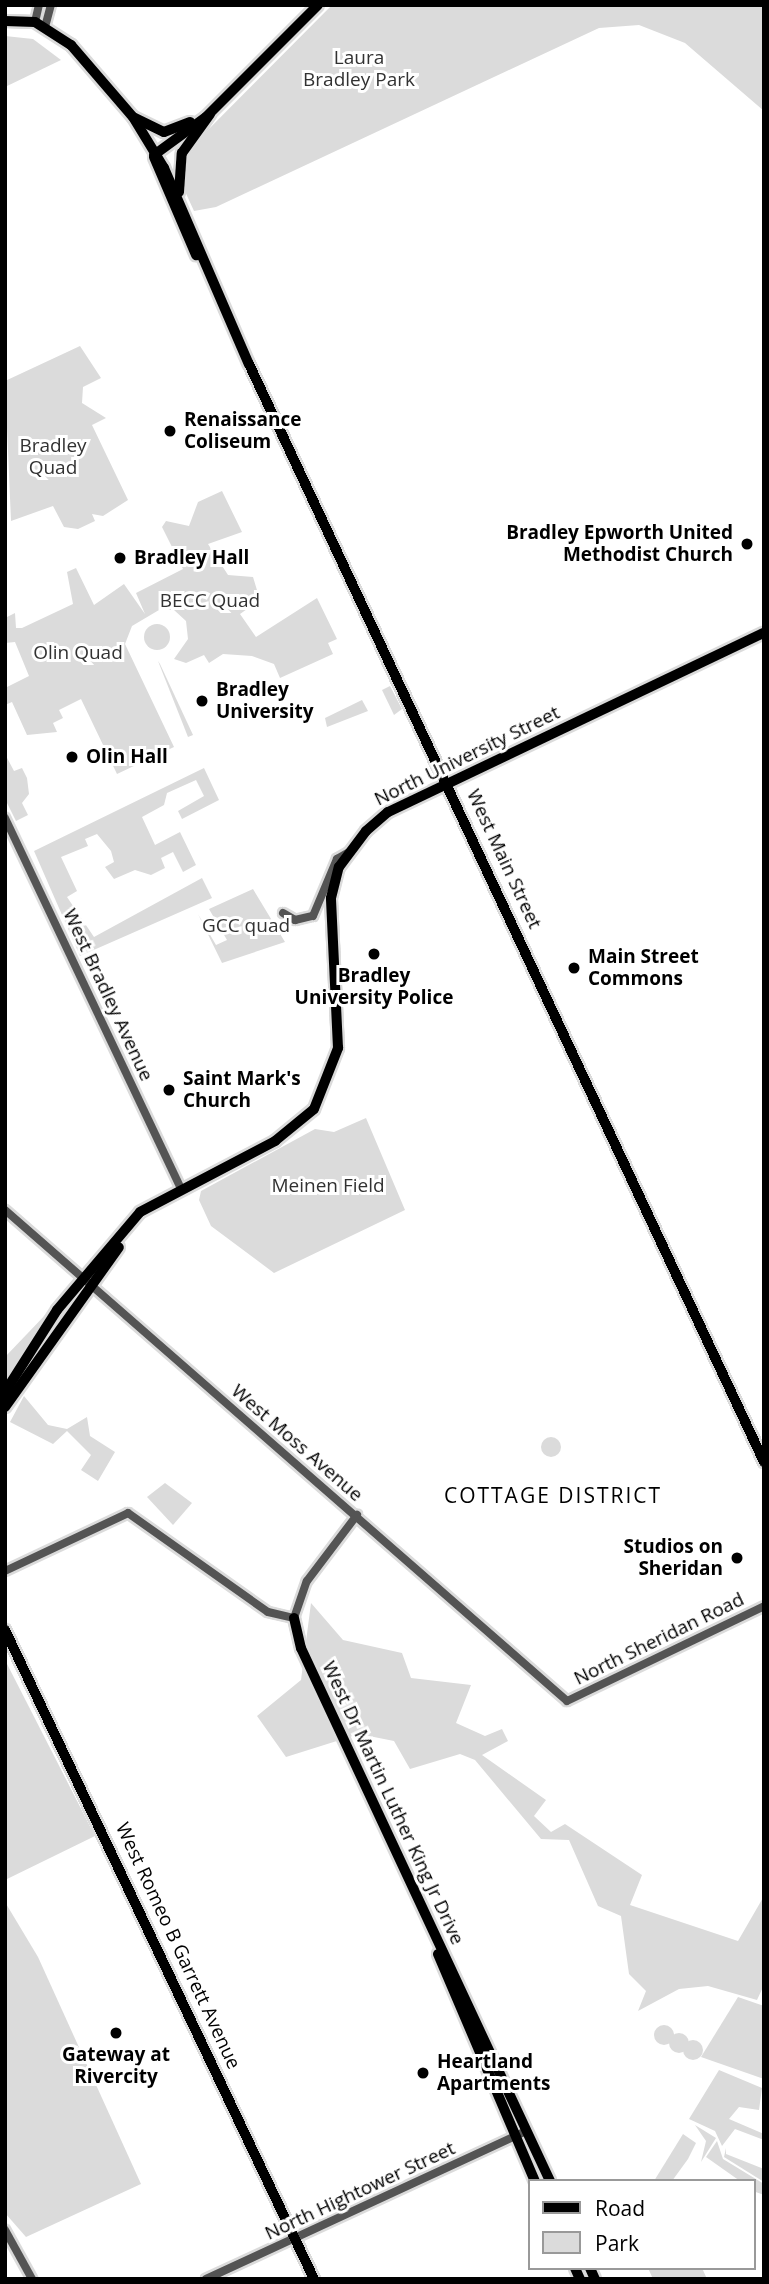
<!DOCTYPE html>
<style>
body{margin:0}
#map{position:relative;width:769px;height:2284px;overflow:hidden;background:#fff;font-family:"Open Sans",sans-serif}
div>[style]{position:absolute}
.green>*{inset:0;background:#dbdbdb}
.round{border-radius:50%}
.roads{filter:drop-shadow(2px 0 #dbdbdb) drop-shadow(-2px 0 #dbdbdb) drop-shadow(0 2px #dbdbdb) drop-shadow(0 -2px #dbdbdb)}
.minor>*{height:8px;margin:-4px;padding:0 4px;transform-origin:4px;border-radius:4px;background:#545454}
.major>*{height:10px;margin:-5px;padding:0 5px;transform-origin:5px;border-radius:5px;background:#000}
.dots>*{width:19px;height:19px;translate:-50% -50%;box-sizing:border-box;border:4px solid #fff;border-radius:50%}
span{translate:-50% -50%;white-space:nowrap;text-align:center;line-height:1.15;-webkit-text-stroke:6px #fff;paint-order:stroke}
.park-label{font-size:19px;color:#323232}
.poi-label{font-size:19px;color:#000;font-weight:700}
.left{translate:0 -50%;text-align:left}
.right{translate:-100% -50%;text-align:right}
.street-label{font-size:19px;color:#000}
.neighbourhood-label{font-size:21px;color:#000;letter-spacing:2px}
.frame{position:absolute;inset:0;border:7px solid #000;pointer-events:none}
.legend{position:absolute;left:528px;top:2179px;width:228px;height:91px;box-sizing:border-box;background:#fff;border:2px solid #999;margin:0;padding:9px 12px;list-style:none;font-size:21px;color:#000}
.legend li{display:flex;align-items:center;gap:14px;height:35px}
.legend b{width:35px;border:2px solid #999}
</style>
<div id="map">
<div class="green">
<div style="clip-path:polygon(332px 5px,764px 5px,764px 111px,685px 43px,639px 25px,599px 28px,216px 207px,194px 211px,183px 187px,188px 150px)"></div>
<div style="clip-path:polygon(5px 36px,33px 39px,61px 60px,5px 87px)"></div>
<div style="clip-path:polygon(80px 346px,101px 378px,83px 387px,82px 403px,106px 418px,92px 425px,128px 500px,103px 516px,92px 514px,95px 521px,78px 529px,64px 527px,53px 506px,11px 521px,5px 381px)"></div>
<div style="clip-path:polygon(222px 491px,242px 532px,208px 544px,228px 575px,253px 577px,260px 600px,240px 614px,256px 637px,317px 598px,337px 639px,328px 643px,333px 654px,280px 678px,274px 664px,252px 656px,223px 654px,209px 663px,204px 655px,186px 663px,174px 659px,188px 639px,186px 621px,174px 610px,159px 610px,132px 626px,125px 644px,174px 747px,117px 774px,81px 699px,59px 710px,63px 718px,53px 723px,57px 732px,27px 735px,12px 702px,5px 705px,5px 688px,29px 676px,15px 642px,5px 643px,5px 618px,15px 613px,16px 628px,22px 628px,73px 604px,67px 572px,76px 568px,94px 605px,124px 584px,145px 614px,136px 593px,183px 569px,162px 527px,166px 521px,189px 526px,198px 502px)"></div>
<div class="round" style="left:144px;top:624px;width:26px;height:26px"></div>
<div style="clip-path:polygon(158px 661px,160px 664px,193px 735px,188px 737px)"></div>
<div style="clip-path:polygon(390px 686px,402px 709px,394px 715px,382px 690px)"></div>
<div style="clip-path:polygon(362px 700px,368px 711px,327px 727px,325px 718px)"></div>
<div style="clip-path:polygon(5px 754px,14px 771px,22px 768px,27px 778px,29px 794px,22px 803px,28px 815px,16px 821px,5px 799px)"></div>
<div style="clip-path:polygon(204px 768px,219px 800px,182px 819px,178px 811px,204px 796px,196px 780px,167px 793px,164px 805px,142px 817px,155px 845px,180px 832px,196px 865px,183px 872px,173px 852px,161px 858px,165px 868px,151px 875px,135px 870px,114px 879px,105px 867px,114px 862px,111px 851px,97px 834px,85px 839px,88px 846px,61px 857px,77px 891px,67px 897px,94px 937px,202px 878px,212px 898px,80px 956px,34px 851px)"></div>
<div style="clip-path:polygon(253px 889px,285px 942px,222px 963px,198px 914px,216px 945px,227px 940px,209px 909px)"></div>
<div style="clip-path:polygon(366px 1118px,405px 1210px,274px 1273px,211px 1226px,199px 1200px,201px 1191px,315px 1129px,334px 1132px)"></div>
<div style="clip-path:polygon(48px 1312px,5px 1380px,5px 1357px)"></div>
<div style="clip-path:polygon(24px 1396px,48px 1425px,67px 1429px,87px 1417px,90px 1436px,115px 1452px,98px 1481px,81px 1470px,91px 1455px,67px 1431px,53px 1444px,10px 1422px)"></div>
<div class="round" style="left:541px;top:1437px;width:20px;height:20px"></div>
<div style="clip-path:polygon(165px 1483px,192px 1503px,173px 1525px,147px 1497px)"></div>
<div style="clip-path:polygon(311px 1603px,343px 1640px,402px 1653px,411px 1678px,471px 1685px,456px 1723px,485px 1736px,502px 1729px,508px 1741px,482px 1755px,546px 1800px,534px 1816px,551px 1832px,565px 1824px,642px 1875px,630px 1905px,738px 1941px,764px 1896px,764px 1985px,757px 2000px,708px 1986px,679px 1989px,638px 2011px,646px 1991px,629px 1974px,621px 1916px,598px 1906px,569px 1840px,541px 1839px,475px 1760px,460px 1754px,410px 1769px,394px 1741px,359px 1734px,286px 1757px,257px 1716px,301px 1680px)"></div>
<div style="clip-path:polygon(5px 1660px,95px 1836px,5px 1880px)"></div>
<div style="clip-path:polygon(5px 1902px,38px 1957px,141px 2184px,26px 2237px,5px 2213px)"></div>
<div style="clip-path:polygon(738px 1997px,764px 2006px,764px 2079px,701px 2057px)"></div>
<div class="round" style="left:654px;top:2025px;width:20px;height:20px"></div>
<div class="round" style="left:669px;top:2033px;width:20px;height:20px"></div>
<div class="round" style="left:683px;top:2040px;width:20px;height:20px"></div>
<div style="clip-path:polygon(719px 2070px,762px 2088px,759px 2110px,739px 2107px,729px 2119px,764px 2134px,764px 2140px,735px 2129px,722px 2146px,715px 2131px,689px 2119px)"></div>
<div style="clip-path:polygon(695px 2125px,716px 2138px,701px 2162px,706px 2141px)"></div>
<div style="clip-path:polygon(683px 2134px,696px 2143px,688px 2159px,672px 2181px,654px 2181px)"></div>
<div style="clip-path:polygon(717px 2141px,723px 2159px,764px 2184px,764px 2195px,753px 2191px,753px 2181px,740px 2181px,706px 2157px)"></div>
<div style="clip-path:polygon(726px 2148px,726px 2154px,764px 2169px,764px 2182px,724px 2157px)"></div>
<div style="clip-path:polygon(648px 2268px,702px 2268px,707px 2279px,653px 2279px)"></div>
</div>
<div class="roads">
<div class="minor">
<div style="left:35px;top:22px;width:17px;rotate:-77deg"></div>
<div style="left:45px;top:27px;width:23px;rotate:-75deg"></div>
<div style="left:5px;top:818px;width:407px;rotate:64.6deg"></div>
<div style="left:283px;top:913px;width:14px;rotate:30deg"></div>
<div style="left:295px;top:920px;width:18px;rotate:-13deg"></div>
<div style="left:313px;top:916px;width:62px;rotate:-67.2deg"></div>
<div style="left:337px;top:859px;width:14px;rotate:-30deg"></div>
<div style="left:5px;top:1210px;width:746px;rotate:41.14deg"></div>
<div style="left:567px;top:1701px;width:219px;rotate:-25.7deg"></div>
<div style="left:5px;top:1571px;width:136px;rotate:-25.2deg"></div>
<div style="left:128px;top:1513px;width:171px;rotate:35.3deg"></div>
<div style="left:268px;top:1612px;width:27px;rotate:13deg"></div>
<div style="left:294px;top:1618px;width:39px;rotate:-71deg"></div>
<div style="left:307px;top:1581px;width:83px;rotate:-52.9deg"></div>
<div style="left:5px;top:2230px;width:56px;rotate:61.1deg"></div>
<div style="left:206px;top:2279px;width:353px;rotate:-24.8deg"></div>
</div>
<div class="major">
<div style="left:5px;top:21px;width:30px;rotate:2deg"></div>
<div style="left:35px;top:22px;width:43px;rotate:32.6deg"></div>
<div style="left:71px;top:45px;width:95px;rotate:49.3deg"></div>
<div style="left:133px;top:117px;width:60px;rotate:58.7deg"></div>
<div style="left:164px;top:168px;width:214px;rotate:66.6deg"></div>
<div style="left:249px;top:364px;width:1213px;rotate:64.87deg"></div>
<div style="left:135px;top:118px;width:32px;rotate:26deg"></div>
<div style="left:164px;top:132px;width:28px;rotate:-21deg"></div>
<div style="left:154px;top:155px;width:64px;rotate:-36.2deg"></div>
<div style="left:206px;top:117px;width:158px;rotate:-45deg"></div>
<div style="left:154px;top:157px;width:107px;rotate:66.8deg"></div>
<div style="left:179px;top:192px;width:39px;rotate:-86deg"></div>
<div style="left:182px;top:153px;width:48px;rotate:-54.3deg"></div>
<div style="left:5px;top:1392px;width:97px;rotate:-57.6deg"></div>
<div style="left:57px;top:1310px;width:128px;rotate:-49.7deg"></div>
<div style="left:140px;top:1212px;width:153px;rotate:-27.7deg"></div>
<div style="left:275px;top:1141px;width:50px;rotate:-39.4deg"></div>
<div style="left:314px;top:1109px;width:66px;rotate:-68.5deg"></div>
<div style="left:338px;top:1048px;width:150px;rotate:-92.7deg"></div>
<div style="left:331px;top:898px;width:32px;rotate:-76deg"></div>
<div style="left:339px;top:867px;width:45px;rotate:-53.1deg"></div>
<div style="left:366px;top:831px;width:29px;rotate:-41deg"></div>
<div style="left:388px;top:812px;width:416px;rotate:-25.5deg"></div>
<div style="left:5px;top:1407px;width:196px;rotate:-54.5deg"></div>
<div style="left:294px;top:1618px;width:31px;rotate:77deg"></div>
<div style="left:301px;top:1648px;width:588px;rotate:64.96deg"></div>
<div style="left:5px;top:1630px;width:719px;rotate:64.54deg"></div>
<div style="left:438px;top:1954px;width:247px;rotate:66.9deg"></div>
<div style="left:575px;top:2268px;width:12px;rotate:66deg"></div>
<div style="left:590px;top:2268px;width:12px;rotate:66deg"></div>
</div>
</div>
<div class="dots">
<div style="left:170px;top:431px;background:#000"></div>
<div style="left:747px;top:544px;background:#000"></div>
<div style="left:120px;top:558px;background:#000"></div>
<div style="left:202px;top:701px;background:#000"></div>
<div style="left:72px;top:757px;background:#000"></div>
<div style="left:374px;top:954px;background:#000"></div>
<div style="left:574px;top:968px;background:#000"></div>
<div style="left:169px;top:1090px;background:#000"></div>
<div style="left:737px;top:1558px;background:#000"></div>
<div style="left:116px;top:2033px;background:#000"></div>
<div style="left:423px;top:2073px;background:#000"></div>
</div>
<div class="park-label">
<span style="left:359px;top:69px">Laura<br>Bradley Park</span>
<span style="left:53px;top:457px">Bradley<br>Quad</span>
<span style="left:210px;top:601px">BECC Quad</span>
<span style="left:78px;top:653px">Olin Quad</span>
<span style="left:246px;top:926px">GCC quad</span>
<span style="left:328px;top:1186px">Meinen Field</span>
</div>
<div class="poi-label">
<span class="left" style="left:184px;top:431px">Renaissance<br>Coliseum</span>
<span class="right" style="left:733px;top:544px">Bradley Epworth United<br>Methodist Church</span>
<span class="left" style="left:134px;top:558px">Bradley Hall</span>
<span class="left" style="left:216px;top:701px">Bradley<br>University</span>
<span class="left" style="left:86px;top:757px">Olin Hall</span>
<span class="left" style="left:588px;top:968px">Main Street<br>Commons</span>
<span style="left:374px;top:987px">Bradley<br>University Police</span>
<span class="left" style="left:183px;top:1090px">Saint Mark's<br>Church</span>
<span class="right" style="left:723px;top:1558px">Studios on<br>Sheridan</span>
<span style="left:116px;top:2066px">Gateway at<br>Rivercity</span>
<span class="left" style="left:437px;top:2073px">Heartland<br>Apartments</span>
</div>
<div class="street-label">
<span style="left:467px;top:756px;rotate:-26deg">North University Street</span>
<span style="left:504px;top:859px;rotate:65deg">West Main Street</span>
<span style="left:108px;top:995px;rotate:65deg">West Bradley Avenue</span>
<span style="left:297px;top:1443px;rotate:41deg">West Moss Avenue</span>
<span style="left:659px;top:1639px;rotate:-26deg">North Sheridan Road</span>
<span style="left:393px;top:1803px;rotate:65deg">West Dr Martin Luther King Jr Drive</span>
<span style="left:178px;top:1946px;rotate:65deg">West Romeo B Garrett Avenue</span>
<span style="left:360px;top:2191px;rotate:-25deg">North Hightower Street</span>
</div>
<div class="neighbourhood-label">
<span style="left:553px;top:1495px">COTTAGE DISTRICT</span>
</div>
<div class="frame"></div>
<ul class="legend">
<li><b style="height:9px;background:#000"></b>Road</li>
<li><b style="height:19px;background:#dbdbdb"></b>Park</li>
</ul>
</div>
